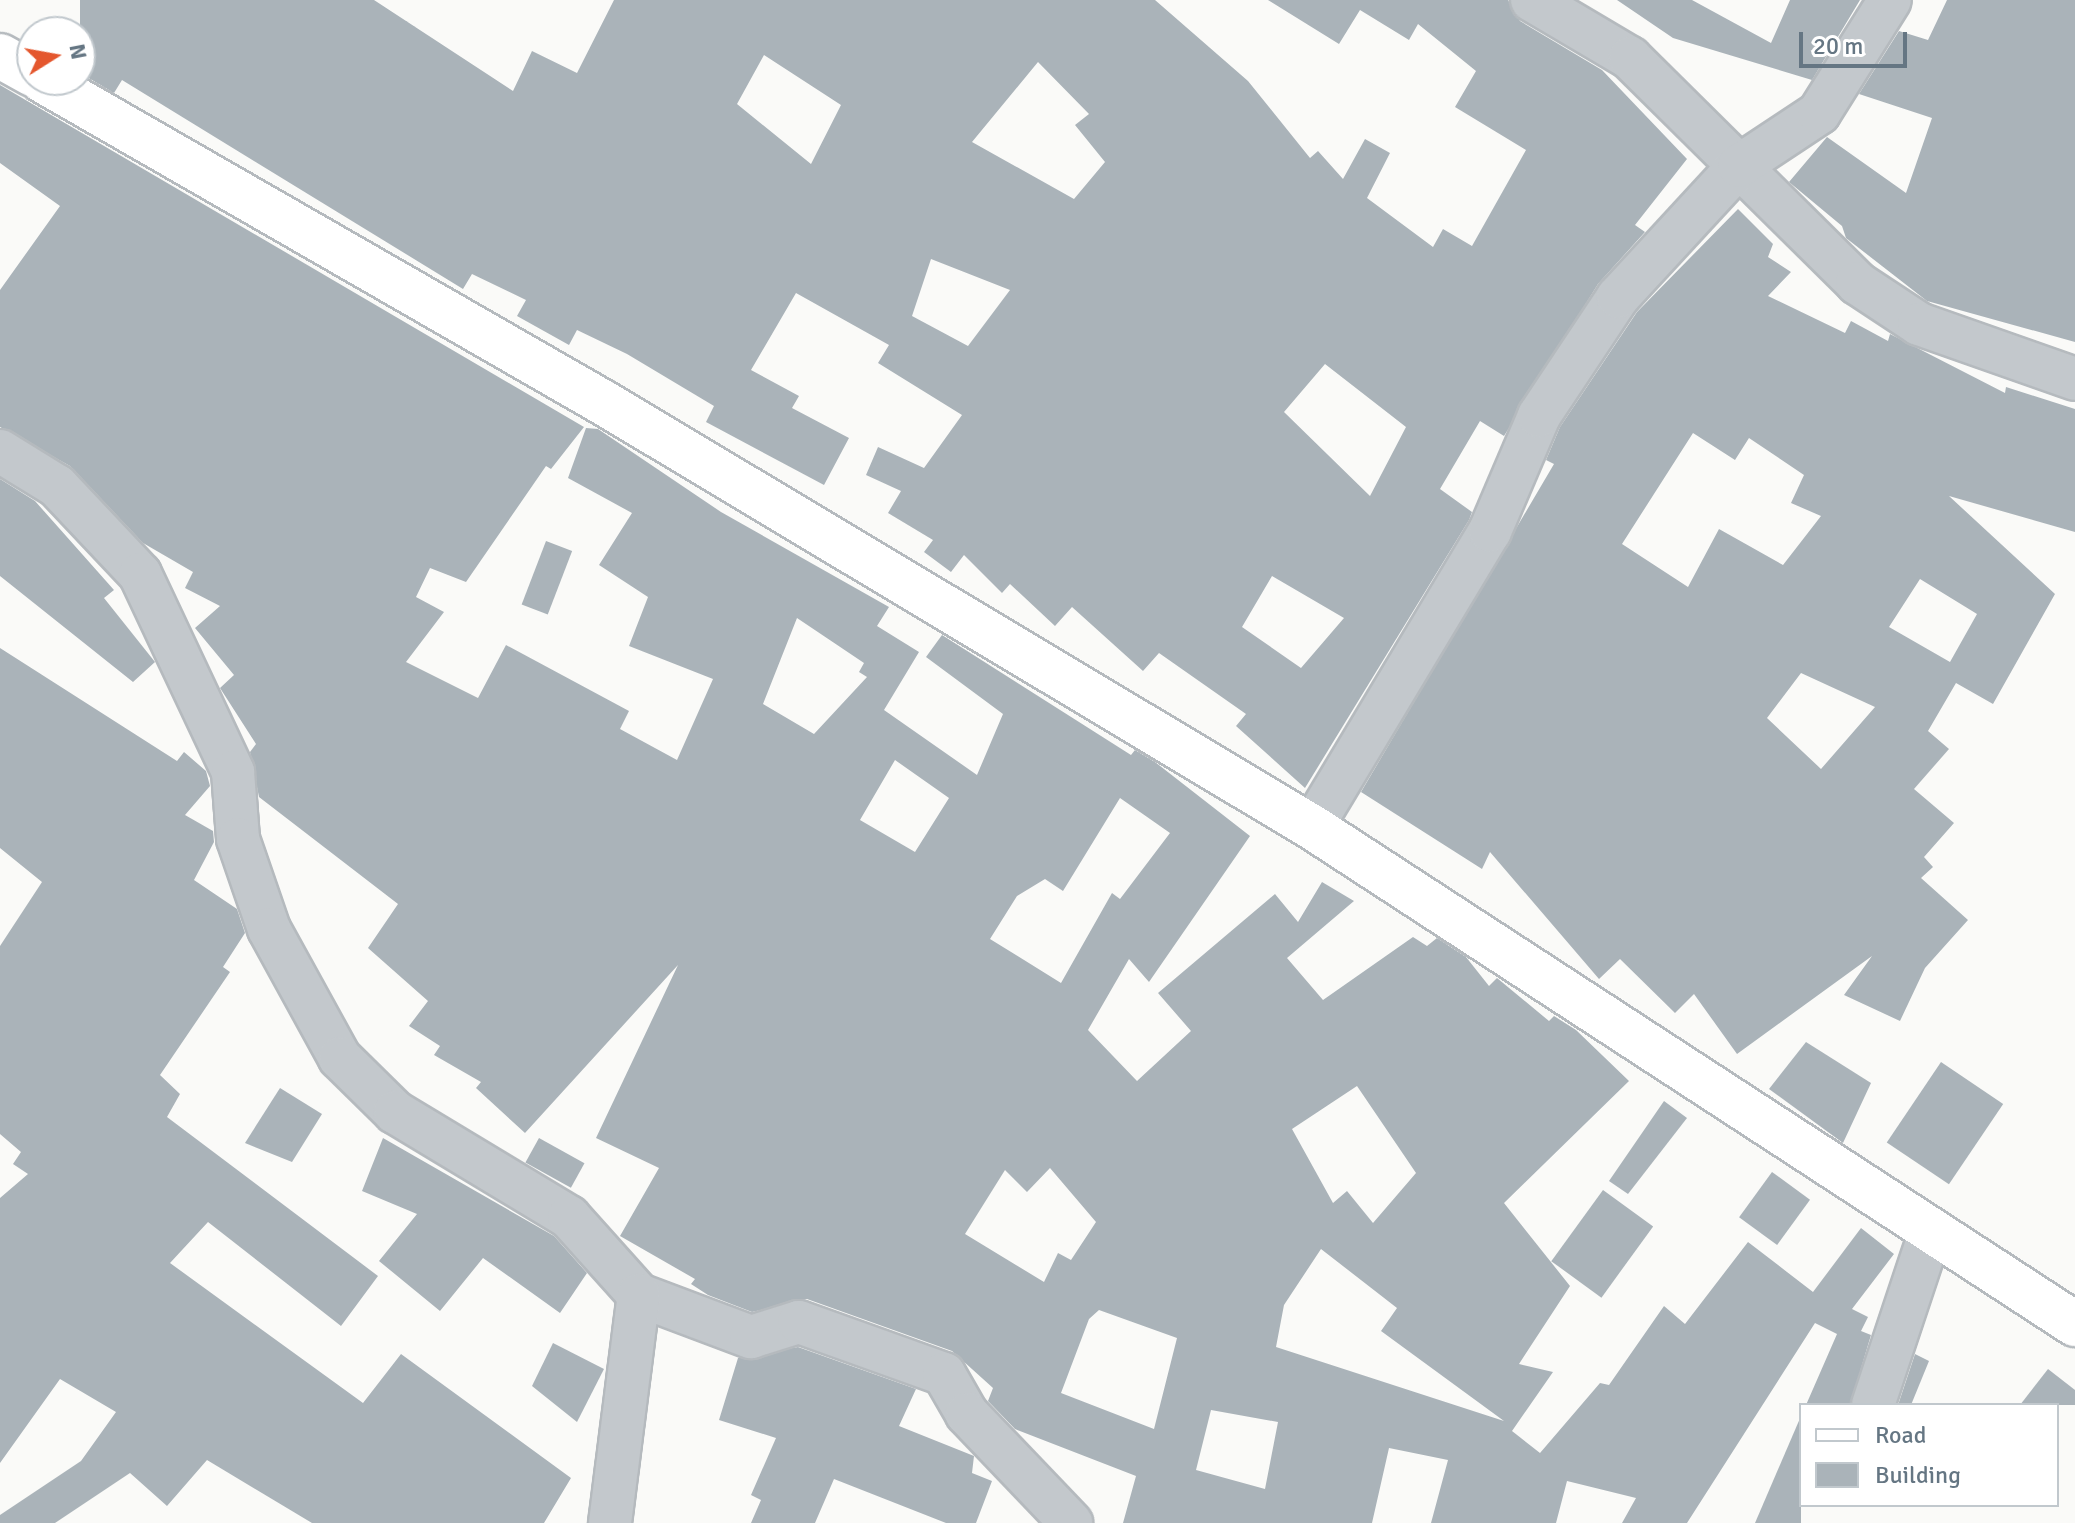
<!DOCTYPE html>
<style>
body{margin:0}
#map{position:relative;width:2075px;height:1523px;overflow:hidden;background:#fafaf8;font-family:Signika,sans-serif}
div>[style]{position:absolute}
.building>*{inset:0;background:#aab3b9;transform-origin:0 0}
.roads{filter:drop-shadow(2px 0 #b5babe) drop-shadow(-2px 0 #b5babe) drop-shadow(0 2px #b5babe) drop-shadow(0 -2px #b5babe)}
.minor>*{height:42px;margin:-21px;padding:0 21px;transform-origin:21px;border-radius:21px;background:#c3c8cc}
.major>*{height:44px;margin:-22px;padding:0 22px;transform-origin:22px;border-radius:22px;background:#fff}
span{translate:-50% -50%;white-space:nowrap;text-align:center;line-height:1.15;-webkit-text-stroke:8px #fff;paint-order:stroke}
.legend{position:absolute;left:1799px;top:1403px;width:260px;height:104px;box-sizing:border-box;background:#fff;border:2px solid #c1c8cd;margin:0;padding:10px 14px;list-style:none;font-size:24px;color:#657683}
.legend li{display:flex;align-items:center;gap:16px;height:40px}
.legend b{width:40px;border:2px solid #c1c8cd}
.north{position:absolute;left:16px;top:16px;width:80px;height:80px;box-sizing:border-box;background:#fff;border:2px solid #c1c8cd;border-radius:50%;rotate:79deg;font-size:22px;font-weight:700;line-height:32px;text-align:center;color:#657683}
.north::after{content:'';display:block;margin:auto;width:28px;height:36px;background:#e4572e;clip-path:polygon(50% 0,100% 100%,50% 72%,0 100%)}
.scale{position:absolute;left:1799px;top:32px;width:108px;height:36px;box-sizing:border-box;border:4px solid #657683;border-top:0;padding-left:10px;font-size:24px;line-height:28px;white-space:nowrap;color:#657683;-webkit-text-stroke:6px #fff;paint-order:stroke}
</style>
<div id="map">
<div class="building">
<div style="clip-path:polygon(evenodd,80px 0,374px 0,513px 91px,532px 51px,577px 73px,614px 0,1155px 0,1248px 81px,1310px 158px,1318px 151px,1343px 179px,1365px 139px,1390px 153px,1367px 198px,1433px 247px,1443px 229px,1472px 246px,1526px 150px,1455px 107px,1476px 71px,1418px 24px,1409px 40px,1360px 10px,1339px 44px,1268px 0,1508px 0,1520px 21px,1602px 70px,1687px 159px,1635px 225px,1645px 232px,1598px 284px,1504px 436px,1480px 421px,1440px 489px,1472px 512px,1469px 520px,1305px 788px,1236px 726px,1246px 714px,1159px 653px,1143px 671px,1072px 607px,1055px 626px,1010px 584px,1002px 593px,964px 555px,951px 572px,924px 552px,933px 540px,888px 513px,901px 491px,866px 475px,878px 447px,924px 468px,962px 415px,878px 363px,889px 345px,796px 293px,751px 370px,799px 396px,792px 408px,849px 438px,824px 485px,706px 422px,714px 406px,627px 354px,577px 330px,569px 345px,517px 316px,526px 300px,472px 274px,463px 289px,122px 80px,114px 93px,80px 73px,80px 0,764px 55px,841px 105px,811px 164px,737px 104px,764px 55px,80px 0,1038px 62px,1089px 114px,1075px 125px,1105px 162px,1074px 199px,972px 142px,1038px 62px,80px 0,931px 259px,1010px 290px,968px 346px,912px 316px,931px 259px,80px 0,1325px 364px,1406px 427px,1370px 496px,1284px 412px,1325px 364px,80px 0,1272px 576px,1344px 618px,1301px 668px,1242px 627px,1272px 576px)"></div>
<div style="clip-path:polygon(1617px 0,1692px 0,1771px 43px,1790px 0,1860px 0,1812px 80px,1673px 38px)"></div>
<div style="clip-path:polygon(1947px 0,2075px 0,2075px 342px,1927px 301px,1846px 238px,1842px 226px,1789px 182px,1827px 137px,1906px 193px,1932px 118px,1859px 94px,1899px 31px,1928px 40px)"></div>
<div style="clip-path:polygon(evenodd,0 85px,584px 427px,551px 469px,546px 466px,466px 582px,430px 568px,416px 597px,444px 612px,406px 662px,478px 698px,506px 645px,629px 711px,620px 729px,677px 760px,713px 679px,629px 646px,648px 597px,599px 565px,632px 513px,568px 478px,586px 428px,598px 429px,721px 512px,889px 607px,877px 626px,919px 652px,884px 710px,977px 775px,1003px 714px,926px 657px,942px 635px,1131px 755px,1135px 750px,1155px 762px,1250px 836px,1149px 982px,1129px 959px,1088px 1030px,1137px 1081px,1191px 1031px,1158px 993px,1275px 894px,1298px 922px,1322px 882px,1354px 901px,1287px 958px,1323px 1000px,1413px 937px,1427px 946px,1437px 938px,1466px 957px,1489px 986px,1497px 978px,1549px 1021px,1554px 1016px,1576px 1030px,1629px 1081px,1504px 1203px,1570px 1286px,1519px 1364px,1553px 1372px,1512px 1431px,1540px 1453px,1600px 1383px,1609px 1385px,1664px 1306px,1685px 1324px,1748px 1242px,1813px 1292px,1861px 1228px,1894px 1254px,1852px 1309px,1868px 1317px,1861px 1331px,1871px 1335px,1850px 1405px,1806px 1405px,1837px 1334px,1815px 1323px,1687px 1523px,1622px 1523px,1636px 1498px,1567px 1481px,1556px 1523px,1431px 1523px,1448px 1460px,1389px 1448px,1372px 1523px,1123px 1523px,1136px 1476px,1015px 1429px,988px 1401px,993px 1388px,952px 1351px,807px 1299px,752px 1312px,708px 1295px,691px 1284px,695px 1279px,620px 1236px,659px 1168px,596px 1138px,678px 965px,525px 1133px,476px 1088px,481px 1082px,434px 1055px,440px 1046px,409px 1026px,428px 1001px,368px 948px,398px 904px,259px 797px,250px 752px,256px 744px,220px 688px,234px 675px,195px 628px,220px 606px,185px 588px,193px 572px,143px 543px,70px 466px,0 427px,0 290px,60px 206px,0 163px,0 85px,797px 618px,864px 663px,859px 672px,867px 677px,814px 734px,763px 704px,797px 618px,0 85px,895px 760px,949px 798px,915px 852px,860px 820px,895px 760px,0 85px,1120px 798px,1170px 833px,1120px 899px,1112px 893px,1061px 983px,990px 939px,1017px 896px,1045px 879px,1063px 891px,1120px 798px,0 85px,1357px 1086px,1416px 1173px,1373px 1223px,1347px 1191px,1333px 1203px,1292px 1129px,1357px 1086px,0 85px,1050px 1168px,1096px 1222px,1071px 1260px,1058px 1253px,1044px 1282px,965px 1234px,1005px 1170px,1027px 1192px,1050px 1168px,0 85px,1321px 1249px,1397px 1308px,1381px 1331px,1504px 1421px,1276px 1347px,1284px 1305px,1321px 1249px,0 85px,1099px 1310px,1177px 1338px,1154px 1429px,1061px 1393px,1089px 1319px,1099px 1310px,0 85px,1211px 1410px,1278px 1422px,1265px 1489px,1196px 1470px,1211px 1410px)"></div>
<div style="clip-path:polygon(evenodd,1738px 209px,1773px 244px,1768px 257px,1791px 272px,1768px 296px,1845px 333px,1851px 321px,1888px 341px,1890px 334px,2005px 393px,2006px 387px,2075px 409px,2075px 532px,1949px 496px,2055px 594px,1993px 704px,1956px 683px,1928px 731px,1949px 749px,1914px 789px,1954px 823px,1924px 857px,1933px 867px,1921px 878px,1968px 920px,1925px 968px,1900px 1021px,1844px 995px,1872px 956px,1737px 1054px,1694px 994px,1675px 1013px,1620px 959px,1599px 979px,1490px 852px,1482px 869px,1361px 792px,1554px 464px,1546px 460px,1560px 427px,1637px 312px,1738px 209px,1693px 433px,1735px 460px,1749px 438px,1804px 475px,1791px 503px,1821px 516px,1783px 565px,1719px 529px,1688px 587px,1622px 544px,1693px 433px,1738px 209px,1920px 579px,1977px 614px,1950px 662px,1889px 627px,1920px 579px,1738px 209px,1801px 673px,1875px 707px,1821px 769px,1767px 718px,1801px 673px)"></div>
<div style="clip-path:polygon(0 479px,35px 501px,114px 590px,104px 598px,155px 662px,133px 682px,0 576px)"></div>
<div style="left:546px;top:541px;width:28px;height:68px;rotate:21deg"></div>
<div style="clip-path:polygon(0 648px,177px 761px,184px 752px,206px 771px,210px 786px,185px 815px,213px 831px,214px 842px,194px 880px,237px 909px,245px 933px,223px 967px,230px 972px,160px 1075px,180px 1094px,167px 1117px,378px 1276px,341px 1326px,208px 1222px,170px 1263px,363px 1403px,401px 1354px,571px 1478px,544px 1523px,312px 1523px,207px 1460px,167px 1506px,130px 1473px,55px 1523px,0 1523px,0 1515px,81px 1461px,116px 1412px,60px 1379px,0 1463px,0 1198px,28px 1174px,13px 1164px,21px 1152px,0 1134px,0 946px,42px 882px,0 848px)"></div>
<div style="clip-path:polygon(1806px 1042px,1871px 1083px,1843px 1143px,1769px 1089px)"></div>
<div style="left:1941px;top:1062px;width:75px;height:97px;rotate:34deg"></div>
<div style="clip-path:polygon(280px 1088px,322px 1114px,292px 1162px,245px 1143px)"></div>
<div style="clip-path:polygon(1664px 1101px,1687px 1118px,1628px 1194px,1609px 1181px)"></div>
<div style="clip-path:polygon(383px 1138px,554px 1236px,587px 1273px,560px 1313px,483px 1258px,440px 1311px,379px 1261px,417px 1214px,362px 1191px)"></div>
<div style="left:539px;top:1138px;width:52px;height:28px;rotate:29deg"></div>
<div style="left:1772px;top:1172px;width:47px;height:56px;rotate:36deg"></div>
<div style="left:1603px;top:1190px;width:62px;height:88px;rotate:36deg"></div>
<div style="clip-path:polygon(553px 1343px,604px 1369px,577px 1422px,532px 1386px)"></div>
<div style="clip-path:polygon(798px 1347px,916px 1389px,899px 1426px,974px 1456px,972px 1473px,992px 1481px,976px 1523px,946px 1523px,834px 1479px,815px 1523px,751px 1523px,761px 1500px,751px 1495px,776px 1438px,719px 1420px,738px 1358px)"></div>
<div style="clip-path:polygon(1915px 1354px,1929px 1361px,1911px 1405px,1898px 1405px)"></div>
<div style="clip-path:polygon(2048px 1369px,2075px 1390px,2075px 1405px,2020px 1405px)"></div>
<div style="clip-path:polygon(1801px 1416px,1801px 1523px,1755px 1523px)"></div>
</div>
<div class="roads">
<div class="minor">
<div style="left:1532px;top:0;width:114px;rotate:30.6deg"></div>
<div style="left:1630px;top:58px;width:320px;rotate:44.7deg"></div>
<div style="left:1857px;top:283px;width:74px;rotate:33.5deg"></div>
<div style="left:1919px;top:324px;width:165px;rotate:19.4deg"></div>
<div style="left:0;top:451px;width:67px;rotate:31.6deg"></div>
<div style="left:57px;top:486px;width:121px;rotate:46.7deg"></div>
<div style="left:140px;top:574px;width:219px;rotate:64.8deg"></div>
<div style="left:233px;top:772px;width:67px;rotate:85.7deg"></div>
<div style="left:238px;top:839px;width:95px;rotate:71deg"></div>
<div style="left:269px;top:929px;width:147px;rotate:61.2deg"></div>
<div style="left:340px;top:1058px;width:77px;rotate:44.5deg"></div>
<div style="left:395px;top:1112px;width:203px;rotate:31.1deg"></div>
<div style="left:569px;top:1217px;width:105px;rotate:48.1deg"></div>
<div style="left:639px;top:1295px;width:120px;rotate:20.6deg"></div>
<div style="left:751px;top:1337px;width:50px;rotate:-17.4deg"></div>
<div style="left:799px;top:1322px;width:154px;rotate:19.7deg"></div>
<div style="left:944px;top:1374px;width:46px;rotate:60.1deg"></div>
<div style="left:967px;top:1414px;width:151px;rotate:46.3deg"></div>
<div style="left:1312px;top:827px;width:345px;rotate:-59deg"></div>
<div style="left:1490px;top:531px;width:125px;rotate:-66.9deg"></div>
<div style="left:1539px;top:416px;width:143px;rotate:-56.4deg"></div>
<div style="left:1618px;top:297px;width:178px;rotate:-47.3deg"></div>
<div style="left:1739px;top:166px;width:96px;rotate:-33.5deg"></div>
<div style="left:1819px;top:113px;width:133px;rotate:-57.9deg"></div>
<div style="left:1873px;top:1405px;width:183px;rotate:-71.6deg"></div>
<div style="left:610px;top:1523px;width:230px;rotate:-82.8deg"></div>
</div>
<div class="major">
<div style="left:0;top:56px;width:37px;rotate:29deg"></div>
<div style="left:42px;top:80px;width:648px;rotate:29.89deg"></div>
<div style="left:604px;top:403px;width:825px;rotate:30.92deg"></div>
<div style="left:1312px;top:827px;width:911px;rotate:33.08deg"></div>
</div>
</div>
<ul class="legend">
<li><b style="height:10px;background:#fff"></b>Road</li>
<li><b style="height:22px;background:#aab3b9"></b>Building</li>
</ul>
<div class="north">N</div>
<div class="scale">20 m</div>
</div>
